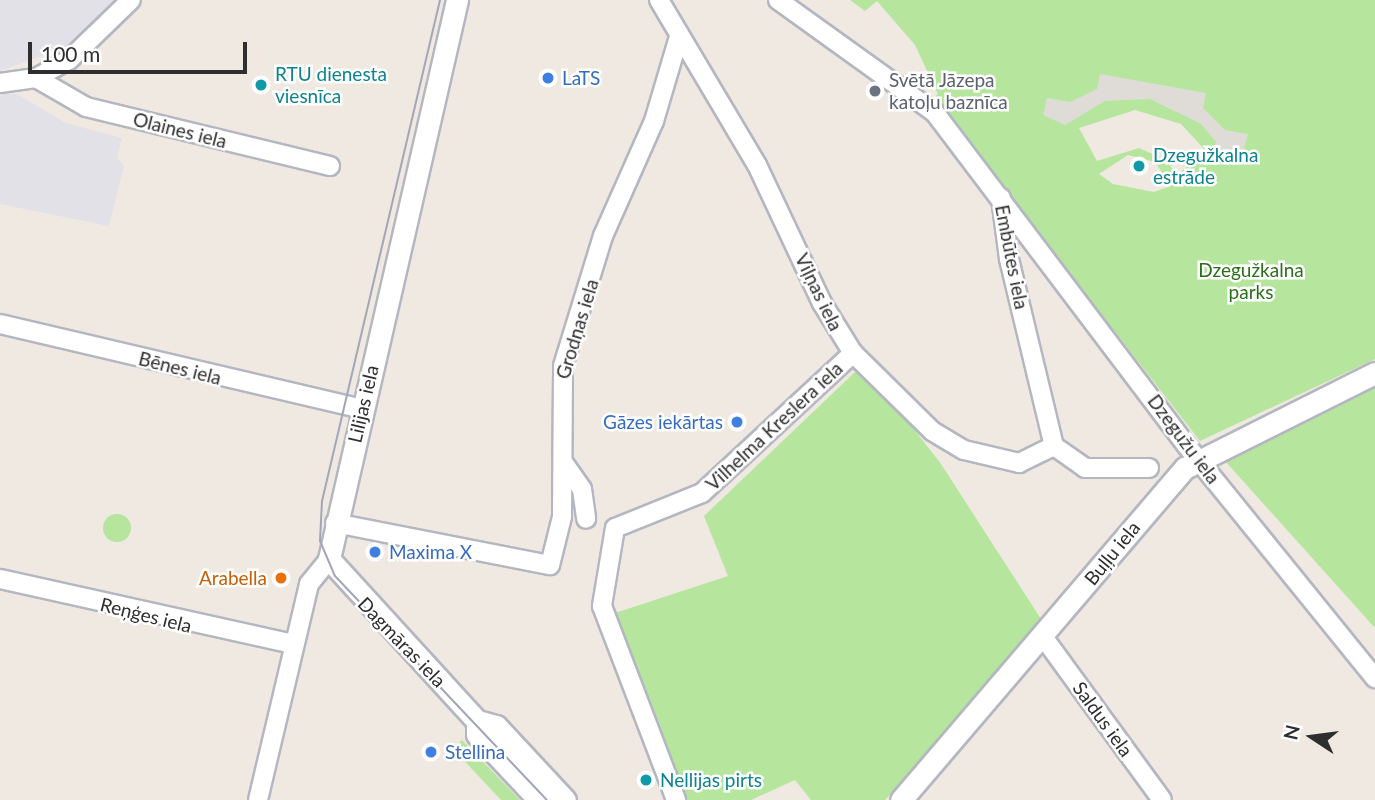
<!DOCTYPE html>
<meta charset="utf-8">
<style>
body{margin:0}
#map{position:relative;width:1375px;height:800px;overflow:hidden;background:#efe9e1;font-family:Lato,sans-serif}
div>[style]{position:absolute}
.industrial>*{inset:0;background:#e3e1e8}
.green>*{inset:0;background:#b6e59e}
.round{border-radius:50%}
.plaza>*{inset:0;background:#dfdcd8}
.roads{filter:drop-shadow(2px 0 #b4b7c1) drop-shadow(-2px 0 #b4b7c1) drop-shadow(0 2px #b4b7c1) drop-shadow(0 -2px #b4b7c1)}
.minor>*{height:18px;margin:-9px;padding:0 9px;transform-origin:9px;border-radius:9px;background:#fff}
.tertiary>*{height:21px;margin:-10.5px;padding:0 10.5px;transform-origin:10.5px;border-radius:10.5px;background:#fff}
.tram>*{height:2px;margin:-1px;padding:0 1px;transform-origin:1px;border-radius:1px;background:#a3a6b8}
.dots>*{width:19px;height:19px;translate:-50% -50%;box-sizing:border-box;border:4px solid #fff;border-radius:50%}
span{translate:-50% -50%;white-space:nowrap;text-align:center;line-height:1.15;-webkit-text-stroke:5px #fff;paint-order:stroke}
.culture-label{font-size:19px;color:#0d838f}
.left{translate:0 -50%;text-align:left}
.shop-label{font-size:19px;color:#366cbe}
.right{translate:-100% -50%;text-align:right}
.worship-label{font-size:19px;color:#5b616d}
.street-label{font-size:19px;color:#2e2e2e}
.park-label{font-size:19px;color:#2c6e1b}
.food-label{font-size:19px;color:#c56008}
.north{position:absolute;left:1277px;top:702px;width:70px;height:70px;-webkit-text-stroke:5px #fff;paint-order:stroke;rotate:283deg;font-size:19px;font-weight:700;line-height:28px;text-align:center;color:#2e2e2e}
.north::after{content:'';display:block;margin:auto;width:24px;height:32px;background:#2e2e2e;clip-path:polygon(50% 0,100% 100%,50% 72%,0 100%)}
.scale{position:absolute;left:28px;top:42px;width:219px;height:32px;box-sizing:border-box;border:4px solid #2e2e2e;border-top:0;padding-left:9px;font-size:21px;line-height:24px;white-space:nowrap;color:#2e2e2e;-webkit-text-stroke:5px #fff;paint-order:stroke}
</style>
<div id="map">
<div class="industrial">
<div style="clip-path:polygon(0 0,120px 0,65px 47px,0 71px)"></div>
<div style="clip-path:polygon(0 94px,17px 94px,66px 123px,122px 138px,117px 158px,124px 166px,109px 226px,0 204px)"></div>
</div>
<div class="green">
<div style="clip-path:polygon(evenodd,850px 0,1375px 0,1375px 359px,1200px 441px,933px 98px,938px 94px,915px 45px,877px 1px,865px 11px,850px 0,1135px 110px,1181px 124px,1206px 151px,1177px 175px,1166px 160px,1139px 148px,1097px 161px,1079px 128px,1135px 110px,850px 0,1128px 155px,1155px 162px,1171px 186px,1154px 192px,1113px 184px,1099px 174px,1128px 155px)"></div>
<div style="clip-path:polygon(856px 371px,882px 388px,941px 464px,1043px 622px,885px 800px,811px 800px,795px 780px,751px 800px,686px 800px,612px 614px,728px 576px,704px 516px)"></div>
<div style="clip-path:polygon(1375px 387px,1375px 628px,1225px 461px)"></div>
<div class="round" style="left:103px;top:514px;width:28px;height:28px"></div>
<div style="clip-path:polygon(462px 740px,520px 800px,501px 800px,453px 749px)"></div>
</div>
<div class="plaza">
<div style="clip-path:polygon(1100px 74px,1206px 93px,1203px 108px,1225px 130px,1248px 134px,1243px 152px,1220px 152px,1219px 147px,1212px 152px,1216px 142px,1201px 124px,1150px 99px,1105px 101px,1065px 125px,1043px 115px,1047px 98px,1070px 102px,1097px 89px)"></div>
</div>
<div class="roads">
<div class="minor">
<div style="left:659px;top:0;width:192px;rotate:59.3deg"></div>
<div style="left:757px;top:165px;width:153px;rotate:64.8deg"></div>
<div style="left:822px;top:303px;width:59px;rotate:58.2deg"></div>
<div style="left:853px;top:353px;width:111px;rotate:44.6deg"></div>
<div style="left:932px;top:431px;width:37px;rotate:31deg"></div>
<div style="left:964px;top:450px;width:57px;rotate:13.3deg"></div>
<div style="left:1019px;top:463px;width:39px;rotate:-26deg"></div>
<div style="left:778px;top:0;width:193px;rotate:35.7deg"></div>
<div style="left:935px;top:113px;width:418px;rotate:52.9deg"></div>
<div style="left:1187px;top:446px;width:299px;rotate:51deg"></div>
<div style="left:36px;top:78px;width:58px;rotate:30.1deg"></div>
<div style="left:86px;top:107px;width:251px;rotate:13.6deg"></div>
<div style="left:0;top:83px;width:36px;rotate:-8deg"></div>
<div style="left:36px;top:78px;width:38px;rotate:-29deg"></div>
<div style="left:69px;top:60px;width:86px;rotate:-44.1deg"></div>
<div style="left:1001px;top:198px;width:62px;rotate:82.5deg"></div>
<div style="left:1009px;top:259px;width:192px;rotate:76.5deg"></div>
<div style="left:0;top:324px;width:371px;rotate:13.2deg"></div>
<div style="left:1054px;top:446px;width:38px;rotate:35deg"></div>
<div style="left:1085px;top:468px;width:64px"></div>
<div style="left:563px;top:462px;width:33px;rotate:55deg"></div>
<div style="left:582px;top:489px;width:30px;rotate:82deg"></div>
<div style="left:335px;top:523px;width:219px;rotate:11.1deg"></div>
<div style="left:550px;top:565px;width:49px;rotate:-76deg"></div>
<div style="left:562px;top:517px;width:151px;rotate:-89.6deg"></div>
<div style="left:563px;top:366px;width:136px;rotate:-72.9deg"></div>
<div style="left:603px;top:236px;width:126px;rotate:-66.1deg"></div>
<div style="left:654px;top:121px;width:84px;rotate:-73.5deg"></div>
<div style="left:615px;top:528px;width:94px;rotate:-21.9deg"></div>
<div style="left:702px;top:493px;width:206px;rotate:-42.8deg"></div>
<div style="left:615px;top:528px;width:79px;rotate:99.5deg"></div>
<div style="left:602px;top:606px;width:208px;rotate:69.1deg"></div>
<div style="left:0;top:579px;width:301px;rotate:12.5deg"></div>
<div style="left:1044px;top:638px;width:200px;rotate:53.9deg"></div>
<div style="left:258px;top:800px;width:222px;rotate:-76.7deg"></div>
<div style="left:309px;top:584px;width:32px;rotate:-51deg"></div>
</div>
<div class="tertiary">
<div style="left:457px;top:0;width:573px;rotate:102.9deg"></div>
<div style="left:329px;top:559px;width:219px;rotate:47.6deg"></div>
<div style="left:477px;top:721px;width:20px;rotate:15deg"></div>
<div style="left:496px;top:726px;width:101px;rotate:47deg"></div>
<div style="left:477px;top:721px;width:13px;rotate:90deg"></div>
<div style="left:477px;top:734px;width:91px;rotate:46.8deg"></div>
<div style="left:901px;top:800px;width:437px;rotate:-49.5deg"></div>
<div style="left:1185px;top:468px;width:212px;rotate:-26.6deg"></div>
</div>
</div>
<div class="tram">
<div style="left:440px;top:0;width:515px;rotate:103.25deg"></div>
<div style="left:322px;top:501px;width:40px;rotate:92.9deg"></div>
<div style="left:320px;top:541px;width:38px;rotate:67deg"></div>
<div style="left:335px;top:576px;width:308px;rotate:46.6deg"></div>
</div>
<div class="dots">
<div style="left:548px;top:78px;background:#3f7fe0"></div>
<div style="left:261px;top:85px;background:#0f9aa8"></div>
<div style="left:875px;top:91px;background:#6b7280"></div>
<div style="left:1139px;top:166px;background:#0f9aa8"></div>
<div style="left:737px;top:422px;background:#3f7fe0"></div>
<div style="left:375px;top:552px;background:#3f7fe0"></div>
<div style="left:281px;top:578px;background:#e8710a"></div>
<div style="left:431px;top:752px;background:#3f7fe0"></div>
<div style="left:646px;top:780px;background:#0f9aa8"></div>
</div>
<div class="culture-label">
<span class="left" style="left:275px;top:85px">RTU dienesta<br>viesnīca</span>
<span class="left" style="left:1153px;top:166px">Dzegužkalna<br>estrāde</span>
<span class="left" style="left:660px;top:780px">Nellijas pirts</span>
</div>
<div class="shop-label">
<span class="left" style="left:562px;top:78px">LaTS</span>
<span class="right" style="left:723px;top:422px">Gāzes iekārtas</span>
<span class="left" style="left:389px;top:552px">Maxima X</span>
<span class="left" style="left:445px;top:752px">Stellina</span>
</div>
<div class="worship-label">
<span class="left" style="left:889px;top:91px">Svētā Jāzepa<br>katoļu baznīca</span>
</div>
<div class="street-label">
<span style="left:180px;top:130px;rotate:14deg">Olaines iela</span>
<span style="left:1012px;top:257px;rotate:79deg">Embūtes iela</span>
<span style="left:819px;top:292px;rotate:64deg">Viļņas iela</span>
<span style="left:577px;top:329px;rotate:-73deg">Grodņas iela</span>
<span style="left:180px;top:368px;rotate:14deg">Bēnes iela</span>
<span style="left:363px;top:404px;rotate:-77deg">Lilijas iela</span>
<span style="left:774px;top:426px;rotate:-43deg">Vilhelma Kreslera iela</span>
<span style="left:1184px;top:439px;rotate:53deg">Dzegužu iela</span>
<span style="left:1112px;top:553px;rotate:-51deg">Buļļu iela</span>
<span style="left:146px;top:615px;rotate:14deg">Reņģes iela</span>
<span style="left:402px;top:642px;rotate:46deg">Dagmāras iela</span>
<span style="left:1103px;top:719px;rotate:54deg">Saldus iela</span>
</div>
<div class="park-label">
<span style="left:1251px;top:281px">Dzegužkalna<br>parks</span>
</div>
<div class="food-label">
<span class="right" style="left:267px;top:578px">Arabella</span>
</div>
<div class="north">N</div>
<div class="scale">100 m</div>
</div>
